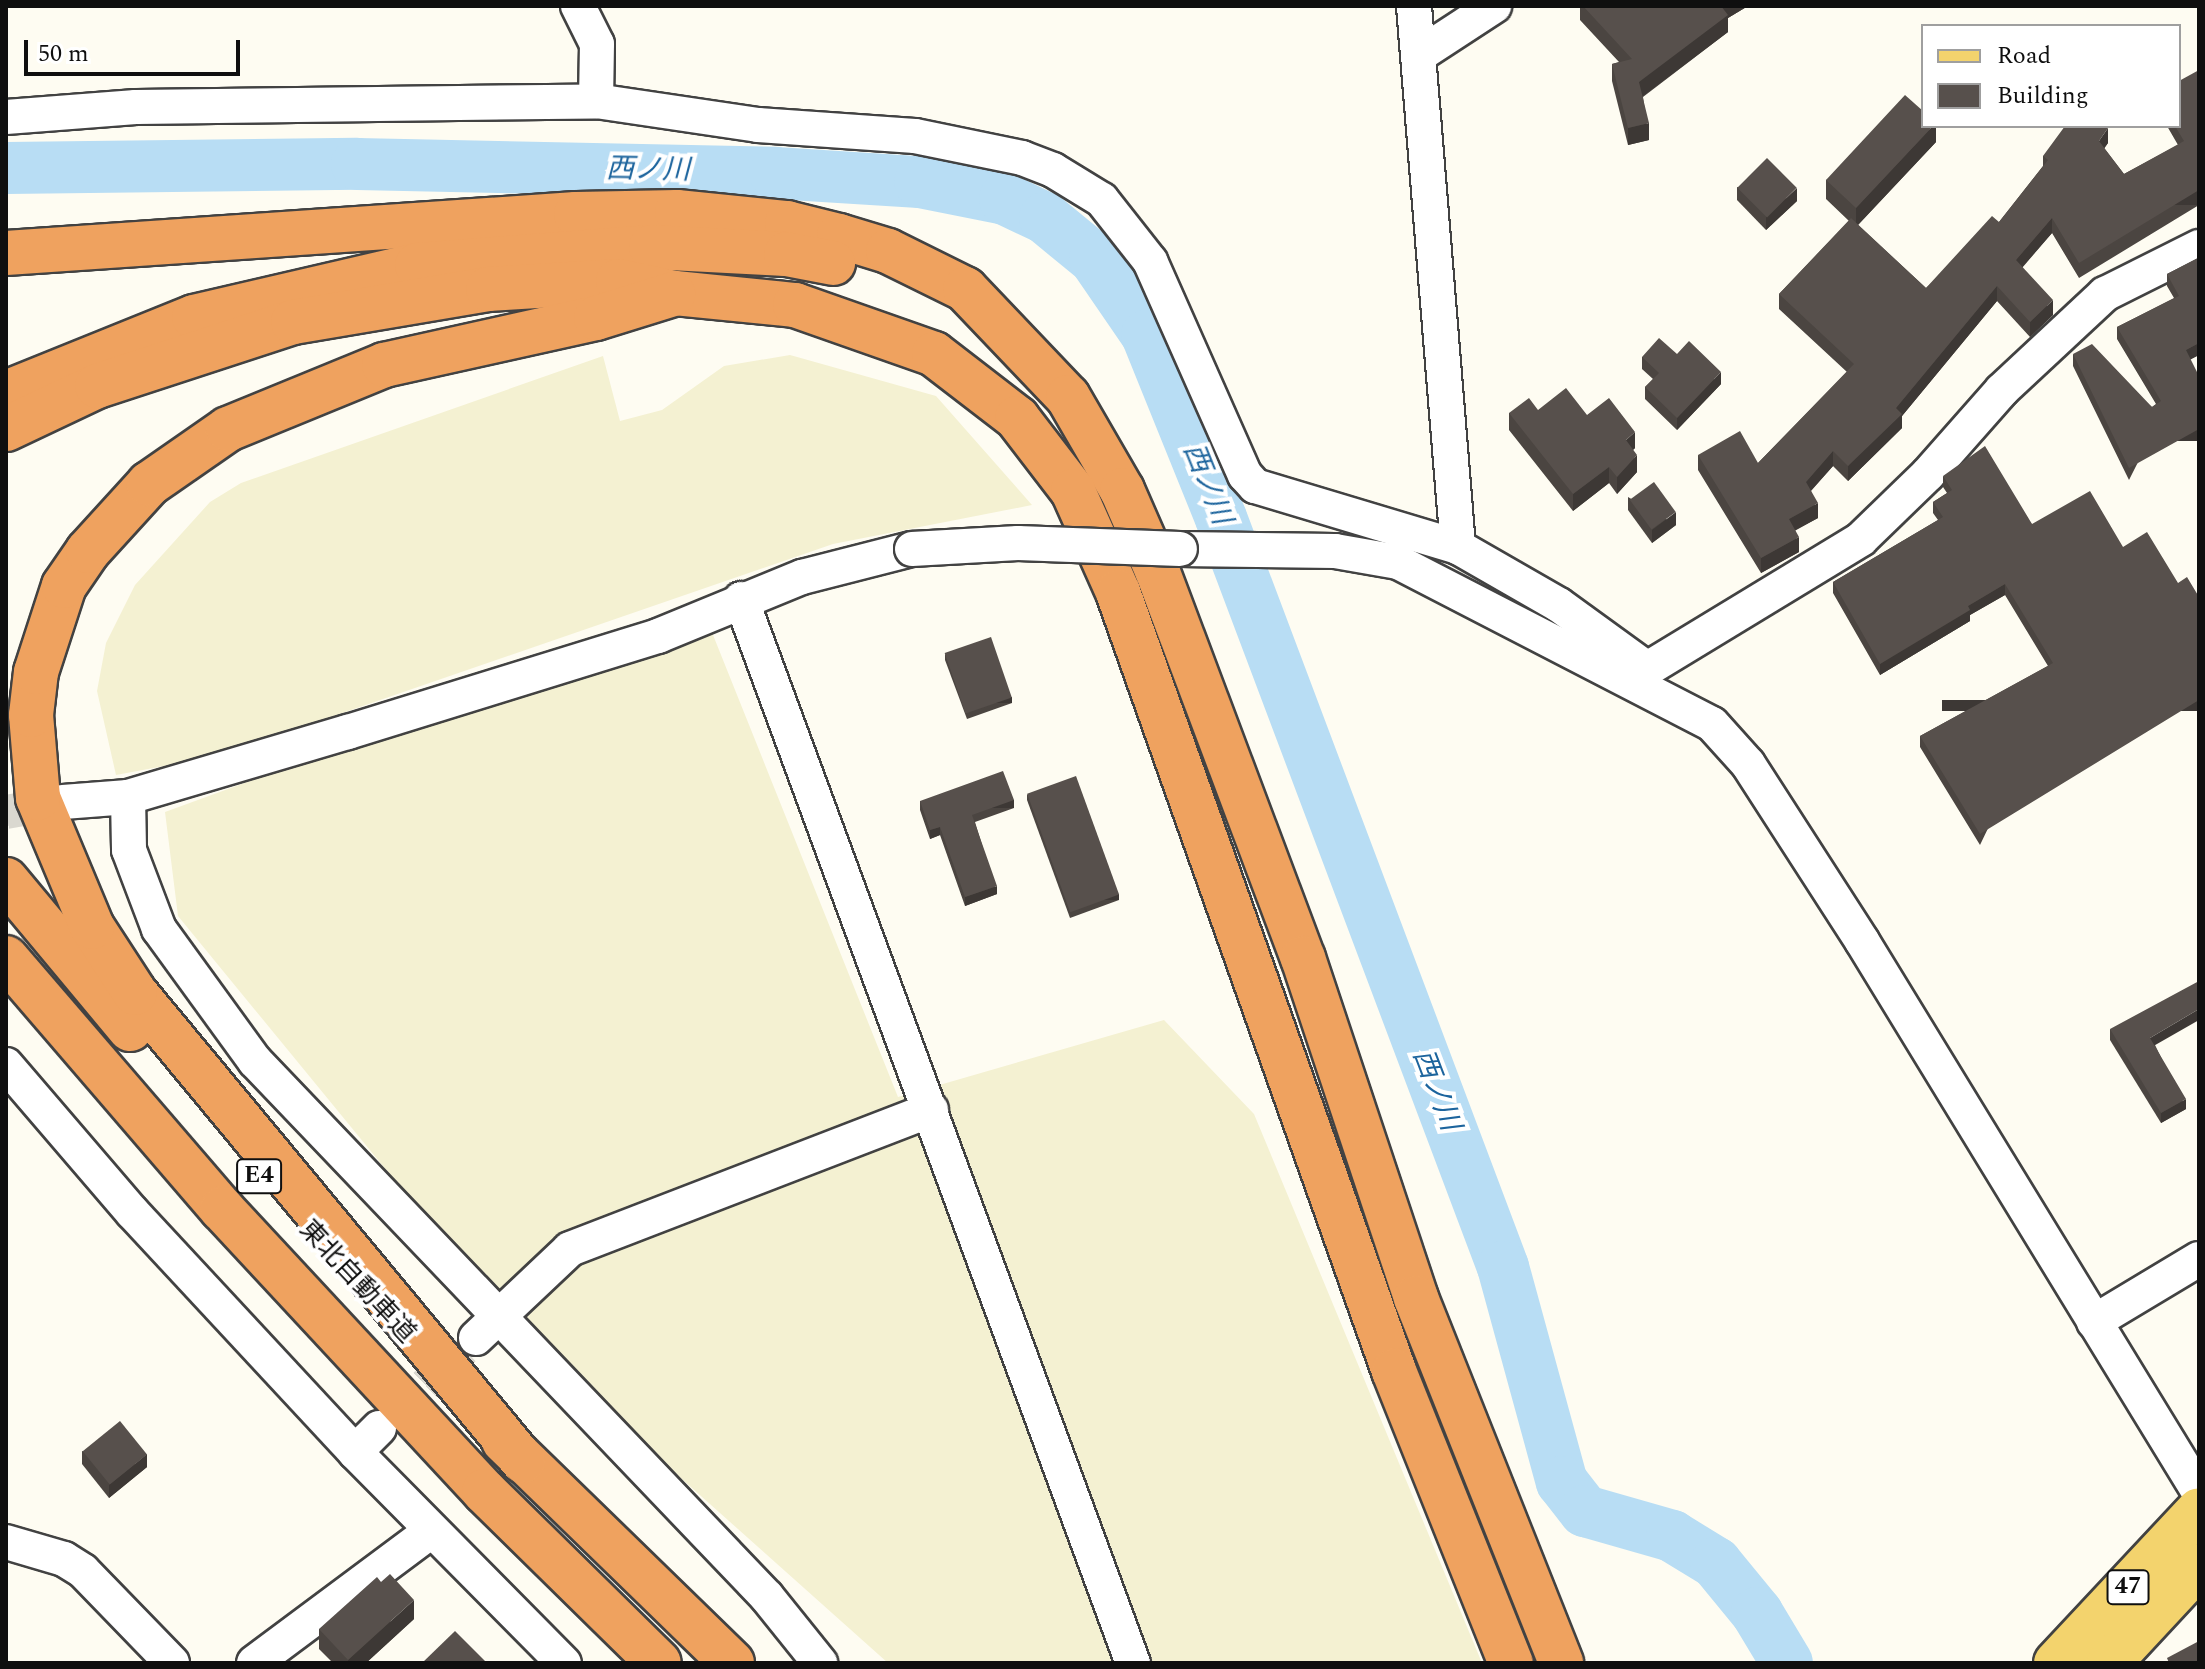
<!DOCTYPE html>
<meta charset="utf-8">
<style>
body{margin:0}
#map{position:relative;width:2205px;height:1669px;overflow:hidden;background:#fefcf2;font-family:Spectral,"Noto Sans JP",serif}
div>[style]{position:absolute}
.farmland>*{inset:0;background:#f4f1d2}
.river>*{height:52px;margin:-26px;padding:0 26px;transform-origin:26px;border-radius:26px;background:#b8ddf4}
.street-tunnel>*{height:34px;margin-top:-17px;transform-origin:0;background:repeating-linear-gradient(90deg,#dad8d0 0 34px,transparent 0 51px)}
.roads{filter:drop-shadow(2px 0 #424242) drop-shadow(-2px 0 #424242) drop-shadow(0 2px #424242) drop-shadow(0 -2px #424242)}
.street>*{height:34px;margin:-17px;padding:0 17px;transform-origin:17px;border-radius:17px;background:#fff}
.primary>*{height:44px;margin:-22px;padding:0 22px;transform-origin:22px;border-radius:22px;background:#f3d36d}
.highway>*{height:44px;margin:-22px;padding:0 22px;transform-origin:22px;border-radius:22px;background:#efa25f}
.bridges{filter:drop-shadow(2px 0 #424242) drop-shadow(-2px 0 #424242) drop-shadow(0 2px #424242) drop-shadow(0 -2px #424242)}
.street-bridge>*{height:34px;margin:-17px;padding:0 17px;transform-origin:17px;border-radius:17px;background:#fff}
.wall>*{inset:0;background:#4b4541}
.shaded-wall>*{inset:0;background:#3d3835;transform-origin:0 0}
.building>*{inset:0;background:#57504c;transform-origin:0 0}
span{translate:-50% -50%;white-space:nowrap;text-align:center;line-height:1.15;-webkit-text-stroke:8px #fff;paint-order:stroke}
.shield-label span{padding:2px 6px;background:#fff;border:2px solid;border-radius:6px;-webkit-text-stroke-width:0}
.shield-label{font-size:24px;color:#0f0f0f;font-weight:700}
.street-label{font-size:26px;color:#0f0f0f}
.water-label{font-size:28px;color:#1c649d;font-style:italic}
.frame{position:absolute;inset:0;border:8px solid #0f0f0f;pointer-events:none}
.legend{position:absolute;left:1921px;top:24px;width:260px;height:104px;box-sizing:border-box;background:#fff;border:2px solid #9f9f9f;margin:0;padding:10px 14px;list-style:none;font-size:24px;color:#0f0f0f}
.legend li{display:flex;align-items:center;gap:16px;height:40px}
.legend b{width:40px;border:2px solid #9f9f9f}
.scale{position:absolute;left:24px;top:40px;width:216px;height:36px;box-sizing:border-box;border:4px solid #0f0f0f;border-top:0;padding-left:10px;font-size:24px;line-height:28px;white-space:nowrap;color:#0f0f0f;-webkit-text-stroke:6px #fff;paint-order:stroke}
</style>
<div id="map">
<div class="farmland">
<div style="clip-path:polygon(790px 355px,936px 396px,1032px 505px,833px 544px,218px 756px,116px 775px,97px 691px,106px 643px,135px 585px,210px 502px,241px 483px,603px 356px,620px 421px,662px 410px,724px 366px)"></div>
<div style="clip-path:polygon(705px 615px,898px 1097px,1164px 1020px,1254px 1114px,1482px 1663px,888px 1663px,524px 1338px,178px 916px,165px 812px)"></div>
</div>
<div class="river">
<div style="left:6px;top:168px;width:351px;rotate:-0.7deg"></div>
<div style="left:357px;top:164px;width:418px;rotate:1.2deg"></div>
<div style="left:775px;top:173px;width:145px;rotate:3.6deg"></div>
<div style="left:920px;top:182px;width:87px;rotate:11.3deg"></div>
<div style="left:1005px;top:199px;width:44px;rotate:25.4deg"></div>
<div style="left:1045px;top:218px;width:65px;rotate:39.4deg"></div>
<div style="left:1095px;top:259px;width:92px;rotate:55.6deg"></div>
<div style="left:1147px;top:335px;width:197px;rotate:68deg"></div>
<div style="left:1221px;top:518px;width:800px;rotate:69.37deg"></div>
<div style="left:1503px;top:1267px;width:223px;rotate:74.7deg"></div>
<div style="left:1562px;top:1482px;width:37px;rotate:52deg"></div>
<div style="left:1585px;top:1511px;width:91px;rotate:16deg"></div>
<div style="left:1672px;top:1536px;width:52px;rotate:31.5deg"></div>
<div style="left:1716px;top:1563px;width:65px;rotate:50.6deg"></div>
<div style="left:1757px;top:1613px;width:58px;rotate:59deg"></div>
</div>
<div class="street-tunnel">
<div style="left:6px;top:812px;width:58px;rotate:-10deg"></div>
<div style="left:388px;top:1420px;width:104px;rotate:-43.1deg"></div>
</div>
<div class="roads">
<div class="street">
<div style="left:578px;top:6px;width:42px;rotate:63.4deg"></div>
<div style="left:597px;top:44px;width:57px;rotate:91deg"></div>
<div style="left:1414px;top:6px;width:543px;rotate:85.35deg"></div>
<div style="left:1419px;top:55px;width:90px;rotate:-33.2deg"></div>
<div style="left:6px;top:117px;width:130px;rotate:-4.4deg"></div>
<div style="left:136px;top:107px;width:460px;rotate:-0.7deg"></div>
<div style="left:596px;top:101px;width:164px;rotate:8.4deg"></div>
<div style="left:758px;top:125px;width:157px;rotate:4deg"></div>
<div style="left:915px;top:136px;width:109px;rotate:11.6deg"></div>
<div style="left:1022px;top:158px;width:33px;rotate:21deg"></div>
<div style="left:1053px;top:170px;width:57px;rotate:31.5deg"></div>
<div style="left:1102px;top:200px;width:78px;rotate:51.8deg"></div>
<div style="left:1150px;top:261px;width:234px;rotate:66.1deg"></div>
<div style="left:1245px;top:475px;width:15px;rotate:48deg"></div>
<div style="left:1255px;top:486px;width:212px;rotate:16.7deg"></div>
<div style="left:1458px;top:547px;width:116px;rotate:29.9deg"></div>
<div style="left:1559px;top:605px;width:109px;rotate:36deg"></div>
<div style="left:1180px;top:549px;width:155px;rotate:0.7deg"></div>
<div style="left:1335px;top:551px;width:64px;rotate:9.9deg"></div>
<div style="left:1398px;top:562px;width:353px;rotate:27.3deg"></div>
<div style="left:1712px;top:724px;width:54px;rotate:48deg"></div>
<div style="left:1748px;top:764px;width:211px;rotate:57.2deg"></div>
<div style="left:1862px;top:941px;width:646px;rotate:58.55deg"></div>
<div style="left:741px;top:599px;width:1134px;rotate:69.78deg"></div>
<div style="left:1631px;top:679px;width:269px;rotate:-31.3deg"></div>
<div style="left:1861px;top:539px;width:93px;rotate:-44.1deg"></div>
<div style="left:1928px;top:474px;width:112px;rotate:-48.6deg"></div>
<div style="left:2002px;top:390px;width:141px;rotate:-43deg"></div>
<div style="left:2105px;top:294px;width:105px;rotate:-26.6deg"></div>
<div style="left:128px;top:797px;width:53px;rotate:88.9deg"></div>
<div style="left:129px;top:850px;width:85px;rotate:69.2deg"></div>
<div style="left:159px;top:929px;width:163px;rotate:54deg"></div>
<div style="left:255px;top:1061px;width:741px;rotate:46.31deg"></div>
<div style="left:767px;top:1597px;width:85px;rotate:51.2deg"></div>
<div style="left:63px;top:802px;width:65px;rotate:-4.4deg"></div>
<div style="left:128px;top:797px;width:229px;rotate:-16.5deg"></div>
<div style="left:348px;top:732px;width:325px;rotate:-17.2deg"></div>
<div style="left:658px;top:636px;width:156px;rotate:-22.3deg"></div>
<div style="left:802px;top:577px;width:114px;rotate:-14.3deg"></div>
<div style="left:6px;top:1065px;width:195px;rotate:49.4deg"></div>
<div style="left:133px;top:1213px;width:326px;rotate:47.1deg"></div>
<div style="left:355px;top:1452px;width:297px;rotate:45.3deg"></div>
<div style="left:2094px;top:1322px;width:122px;rotate:-31deg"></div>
<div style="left:476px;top:1338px;width:129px;rotate:-43.4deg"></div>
<div style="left:570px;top:1249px;width:387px;rotate:-21.1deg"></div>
<div style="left:355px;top:1452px;width:34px;rotate:-45deg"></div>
<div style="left:6px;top:1542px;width:60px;rotate:16.3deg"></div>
<div style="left:64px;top:1559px;width:22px;rotate:32deg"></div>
<div style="left:83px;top:1571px;width:128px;rotate:45.9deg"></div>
<div style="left:254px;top:1663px;width:221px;rotate:-36.7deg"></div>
</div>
<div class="primary">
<div style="left:2056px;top:1663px;width:209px;rotate:-46.9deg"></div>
<div style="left:2109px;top:1663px;width:132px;rotate:-47.1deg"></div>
</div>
<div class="highway">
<div style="left:6px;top:253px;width:571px;rotate:-3.91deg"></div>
<div style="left:576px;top:214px;width:101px;rotate:-1.1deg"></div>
<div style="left:677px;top:212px;width:111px;rotate:5.7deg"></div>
<div style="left:787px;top:223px;width:54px;rotate:14deg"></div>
<div style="left:839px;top:236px;width:51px;rotate:17deg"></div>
<div style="left:888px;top:251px;width:86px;rotate:26.3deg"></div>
<div style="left:965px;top:289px;width:149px;rotate:46.4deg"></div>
<div style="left:1068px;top:397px;width:108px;rotate:59.9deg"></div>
<div style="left:1122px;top:490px;width:87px;rotate:66.4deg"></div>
<div style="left:1157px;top:570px;width:415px;rotate:69.4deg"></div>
<div style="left:1303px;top:958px;width:358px;rotate:71.6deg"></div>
<div style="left:1416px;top:1298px;width:393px;rotate:68.3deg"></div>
<div style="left:6px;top:393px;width:203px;rotate:-22deg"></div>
<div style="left:194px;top:317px;width:229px;rotate:-13.1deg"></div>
<div style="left:417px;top:265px;width:235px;rotate:-4.4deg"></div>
<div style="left:651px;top:247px;width:135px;rotate:3deg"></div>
<div style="left:786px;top:254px;width:48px;rotate:10.8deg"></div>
<div style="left:6px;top:429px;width:101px;rotate:-25.3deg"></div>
<div style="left:97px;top:386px;width:206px;rotate:-18.1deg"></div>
<div style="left:293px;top:322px;width:198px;rotate:-9.6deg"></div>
<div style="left:488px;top:289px;width:130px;rotate:-3.5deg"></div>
<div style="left:618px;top:281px;width:58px;rotate:11.9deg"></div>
<div style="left:675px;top:293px;width:121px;rotate:5.7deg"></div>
<div style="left:795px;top:305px;width:147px;rotate:19.4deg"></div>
<div style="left:934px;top:354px;width:105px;rotate:37.6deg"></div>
<div style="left:1017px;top:418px;width:92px;rotate:52.5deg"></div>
<div style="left:1073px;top:491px;width:111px;rotate:66deg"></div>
<div style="left:1118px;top:592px;width:826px;rotate:70.49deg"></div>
<div style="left:1394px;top:1371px;width:315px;rotate:68.2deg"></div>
<div style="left:6px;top:880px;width:194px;rotate:50.2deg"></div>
<div style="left:6px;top:958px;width:331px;rotate:49.3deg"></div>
<div style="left:222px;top:1209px;width:385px;rotate:47.1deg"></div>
<div style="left:484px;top:1491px;width:245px;rotate:44.5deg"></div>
<div style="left:504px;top:1441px;width:318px;rotate:44.2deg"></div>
<div style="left:523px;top:1461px;width:608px;rotate:-129.66deg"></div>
<div style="left:135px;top:993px;width:79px;rotate:-123.1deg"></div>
<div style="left:92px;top:927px;width:140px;rotate:-112.7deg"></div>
<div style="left:38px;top:798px;width:83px;rotate:-94.8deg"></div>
<div style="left:31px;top:715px;width:43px;rotate:-83.4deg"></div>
<div style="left:36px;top:672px;width:90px;rotate:-72deg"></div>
<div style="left:64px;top:586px;width:42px;rotate:-55.6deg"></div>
<div style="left:88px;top:551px;width:91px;rotate:-47.7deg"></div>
<div style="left:149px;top:484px;width:96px;rotate:-34.8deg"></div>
<div style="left:228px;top:429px;width:169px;rotate:-22.3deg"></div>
<div style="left:384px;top:365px;width:217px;rotate:-12.5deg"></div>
<div style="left:596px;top:318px;width:81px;rotate:-17.3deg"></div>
</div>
</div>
<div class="bridges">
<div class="street-bridge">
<div style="left:912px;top:549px;width:106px;rotate:-3.2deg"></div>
<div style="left:1018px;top:543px;width:162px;rotate:2.1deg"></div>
</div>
</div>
<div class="wall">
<div style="clip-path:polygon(1580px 6px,1748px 6px,1728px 18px,1728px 32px,1643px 97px,1649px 140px,1628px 145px,1612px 81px,1612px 64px,1619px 62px,1580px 20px)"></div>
<div style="clip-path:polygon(2179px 81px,2199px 205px,2079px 278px,2052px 233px,2022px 267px,2053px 315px,2030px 337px,1997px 301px,1902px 416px,1902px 428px,1848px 481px,1833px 466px,1811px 491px,1818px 518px,1795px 530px,1799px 552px,1761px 573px,1698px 470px,1698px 455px,1758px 463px,1847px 372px,1779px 309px,1779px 294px,1849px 221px,1826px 199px,1826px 180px,1936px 126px,1936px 142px,1858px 225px,1926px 288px,1999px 222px,2043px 166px,2043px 156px,2108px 143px,2104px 148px,2124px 174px,2178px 145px,2167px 126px,2179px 126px)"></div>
<div style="clip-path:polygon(1737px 187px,1797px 201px,1766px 230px,1737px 200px)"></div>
<div style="clip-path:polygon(2198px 258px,2199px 355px,2190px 359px,2129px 480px,2073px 366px,2073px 354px,2152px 407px,2156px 404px,2117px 339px,2117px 327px,2174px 298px,2167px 286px,2167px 274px)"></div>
<div style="clip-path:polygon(1677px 354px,1721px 384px,1677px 430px,1645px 399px,1645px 387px,1653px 379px,1642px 369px,1642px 357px)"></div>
<div style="clip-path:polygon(1538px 410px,1587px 415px,1635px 448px,1633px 450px,1637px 472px,1617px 494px,1609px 483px,1573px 511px,1509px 430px,1509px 413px)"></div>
<div style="clip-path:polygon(1943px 476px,2032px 524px,2123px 547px,1980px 845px,1920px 747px,1920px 736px,2048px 666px,2005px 595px,1970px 615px,1970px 621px,1880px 675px,1833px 593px,1833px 582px,1938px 520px,1933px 513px,1933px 502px,1947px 493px,1943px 487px)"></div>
<div style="clip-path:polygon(1628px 497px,1676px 525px,1652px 543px,1628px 510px)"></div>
<div style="clip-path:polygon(945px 654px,1012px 703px,967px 719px,945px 660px)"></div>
<div style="clip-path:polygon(1027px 794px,1119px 900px,1070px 918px,1027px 800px)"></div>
<div style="clip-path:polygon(920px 801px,1014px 808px,975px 822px,997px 894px,965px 906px,940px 835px,930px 839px,920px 810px)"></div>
<div style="clip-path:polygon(2110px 1029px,2155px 1045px,2186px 1109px,2161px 1123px,2110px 1040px)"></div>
<div style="clip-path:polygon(82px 1451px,147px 1467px,109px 1498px,82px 1464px)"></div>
<div style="clip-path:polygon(414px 1619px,366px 1663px,333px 1663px,319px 1649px,319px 1629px)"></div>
</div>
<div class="shaded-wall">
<div style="clip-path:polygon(1721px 6px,1748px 6px,1728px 18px,1728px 32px,1639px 99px,1639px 82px)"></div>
<div style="clip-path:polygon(1649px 123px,1649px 140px,1628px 145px,1628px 128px)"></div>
<div style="clip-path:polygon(1933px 126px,1936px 126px,1936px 142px,1856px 227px,1856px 208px)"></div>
<div style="clip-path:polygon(2108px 128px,2108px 143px,2099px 156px,2099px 141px)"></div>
<div style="clip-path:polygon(1797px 188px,1797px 201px,1766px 230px,1766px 217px)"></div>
<div style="left:2199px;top:190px;width:15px;height:140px;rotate:90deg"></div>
<div style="clip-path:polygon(2052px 218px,2052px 233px,2016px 275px,2016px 260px)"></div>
<div style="clip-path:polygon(1997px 286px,1997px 301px,1902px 416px,1902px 428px,1848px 481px,1848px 466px)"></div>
<div style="clip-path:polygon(2053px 300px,2053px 315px,2030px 337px,2030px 322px)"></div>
<div style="clip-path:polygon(2199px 343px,2199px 355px,2186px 362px,2186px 350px)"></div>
<div style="clip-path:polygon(1721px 372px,1721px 384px,1677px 430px,1677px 418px)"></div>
<div style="left:2199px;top:429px;width:12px;height:80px;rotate:90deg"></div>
<div style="clip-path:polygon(1635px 432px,1635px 448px,1626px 456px,1626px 440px)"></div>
<div style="clip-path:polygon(1833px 451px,1833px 466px,1806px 496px,1806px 482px)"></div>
<div style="clip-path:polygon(1637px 455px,1637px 472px,1617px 494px,1617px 477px)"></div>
<div style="clip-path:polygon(1609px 467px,1609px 483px,1573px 511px,1573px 494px)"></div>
<div style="clip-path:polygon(1818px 503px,1818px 518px,1789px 534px,1789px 519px)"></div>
<div style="clip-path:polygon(1676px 512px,1676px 525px,1652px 543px,1652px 530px)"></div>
<div style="clip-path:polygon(1799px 537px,1799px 552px,1761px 573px,1761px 558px)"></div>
<div style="clip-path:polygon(2005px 584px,2005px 595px,1970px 615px,1970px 621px,1880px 675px,1880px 664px,1968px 606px)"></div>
<div style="left:1012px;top:697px;width:6px;height:48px;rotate:90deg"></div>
<div style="left:2199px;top:700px;width:11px;height:257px;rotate:90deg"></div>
<div style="left:1014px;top:800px;width:8px;height:45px;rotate:90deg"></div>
<div style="clip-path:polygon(940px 827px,940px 835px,930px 839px,930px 830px)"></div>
<div style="clip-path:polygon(997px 886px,997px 894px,965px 906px,965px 897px)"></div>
<div style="left:1119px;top:894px;width:6px;height:52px;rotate:90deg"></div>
<div style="clip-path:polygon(2199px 1009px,2199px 1020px,2150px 1048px,2150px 1038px)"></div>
<div style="clip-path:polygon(2186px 1099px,2186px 1109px,2161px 1123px,2161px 1113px)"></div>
<div style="clip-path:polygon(147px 1454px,147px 1467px,109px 1498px,109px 1485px)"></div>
<div style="clip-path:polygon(414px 1600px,414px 1619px,366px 1663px,348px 1663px,348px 1660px)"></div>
</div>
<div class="building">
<div style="clip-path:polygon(1583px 6px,1721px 6px,1728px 15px,1639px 82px,1649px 123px,1628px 128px,1612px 64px,1632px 59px)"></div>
<div style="clip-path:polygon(2199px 70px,2199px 190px,2079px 263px,2052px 218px,2016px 260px,2053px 300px,2030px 322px,1997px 286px,1896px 408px,1902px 414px,1848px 466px,1833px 451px,1806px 482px,1818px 503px,1789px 519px,1799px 537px,1761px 558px,1698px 455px,1740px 431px,1758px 463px,1854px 364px,1779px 294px,1851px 218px,1926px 288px,1992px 216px,1999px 222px,2048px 160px,2043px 156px,2065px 126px,2105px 126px,2108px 128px,2099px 141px,2124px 174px,2184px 141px,2175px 126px,2179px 126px,2179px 81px)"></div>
<div style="clip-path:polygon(1905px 95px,1923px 111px,1923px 126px,1933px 126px,1856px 208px,1826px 180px)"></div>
<div style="left:1767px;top:158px;width:42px;height:42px;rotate:45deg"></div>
<div style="clip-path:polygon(2198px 258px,2199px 260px,2199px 343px,2186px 350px,2199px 376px,2199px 429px,2129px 468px,2073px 354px,2092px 344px,2152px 407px,2161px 401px,2117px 327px,2179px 296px,2167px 274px)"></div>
<div style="clip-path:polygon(1659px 338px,1677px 354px,1689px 341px,1721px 372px,1677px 418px,1645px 387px,1659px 373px,1642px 357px)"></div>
<div style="clip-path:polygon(1566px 388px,1587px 415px,1609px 398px,1635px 432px,1626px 440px,1637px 455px,1617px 477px,1609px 467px,1573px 494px,1509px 413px,1529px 398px,1538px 410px)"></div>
<div style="clip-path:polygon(1985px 446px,2032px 524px,2090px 491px,2123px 547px,2147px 532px,2178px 583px,2187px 577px,2199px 597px,2199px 700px,1980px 834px,1920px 736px,2053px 663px,2005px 584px,1968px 606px,1970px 610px,1880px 664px,1833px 582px,1943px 517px,1933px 502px,1952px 490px,1943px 476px)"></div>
<div style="left:1654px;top:482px;width:37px;height:30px;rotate:54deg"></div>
<div style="left:991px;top:637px;width:64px;height:49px;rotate:71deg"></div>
<div style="clip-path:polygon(1003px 771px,1014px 800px,972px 815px,997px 886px,965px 897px,940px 827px,930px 830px,920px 801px)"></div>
<div style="left:1076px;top:776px;width:126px;height:52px;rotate:70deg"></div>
<div style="clip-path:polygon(2199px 981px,2199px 1009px,2150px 1038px,2186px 1099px,2161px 1113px,2110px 1029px)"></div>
<div style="left:120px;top:1421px;width:43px;height:48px;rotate:51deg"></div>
<div style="clip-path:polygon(390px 1574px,414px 1600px,348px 1660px,319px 1629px,377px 1577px,381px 1582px)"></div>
<div style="clip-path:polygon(455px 1631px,487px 1663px,422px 1663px)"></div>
<div style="clip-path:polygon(2199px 1641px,2199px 1663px,2169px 1663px,2167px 1658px)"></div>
</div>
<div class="shield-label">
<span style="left:259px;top:1176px">E4</span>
<span style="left:2128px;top:1587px">47</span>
</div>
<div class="street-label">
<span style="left:357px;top:1282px;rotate:47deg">東北自動車道</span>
</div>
<div class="water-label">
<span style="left:648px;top:170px;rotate:1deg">西ノ川</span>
<span style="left:1207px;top:484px;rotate:68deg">西ノ川</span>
<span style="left:1436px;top:1090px;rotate:69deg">西ノ川</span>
</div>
<div class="frame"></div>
<ul class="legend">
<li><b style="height:10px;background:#f3d36d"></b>Road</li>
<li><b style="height:22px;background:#57504c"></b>Building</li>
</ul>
<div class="scale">50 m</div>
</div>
